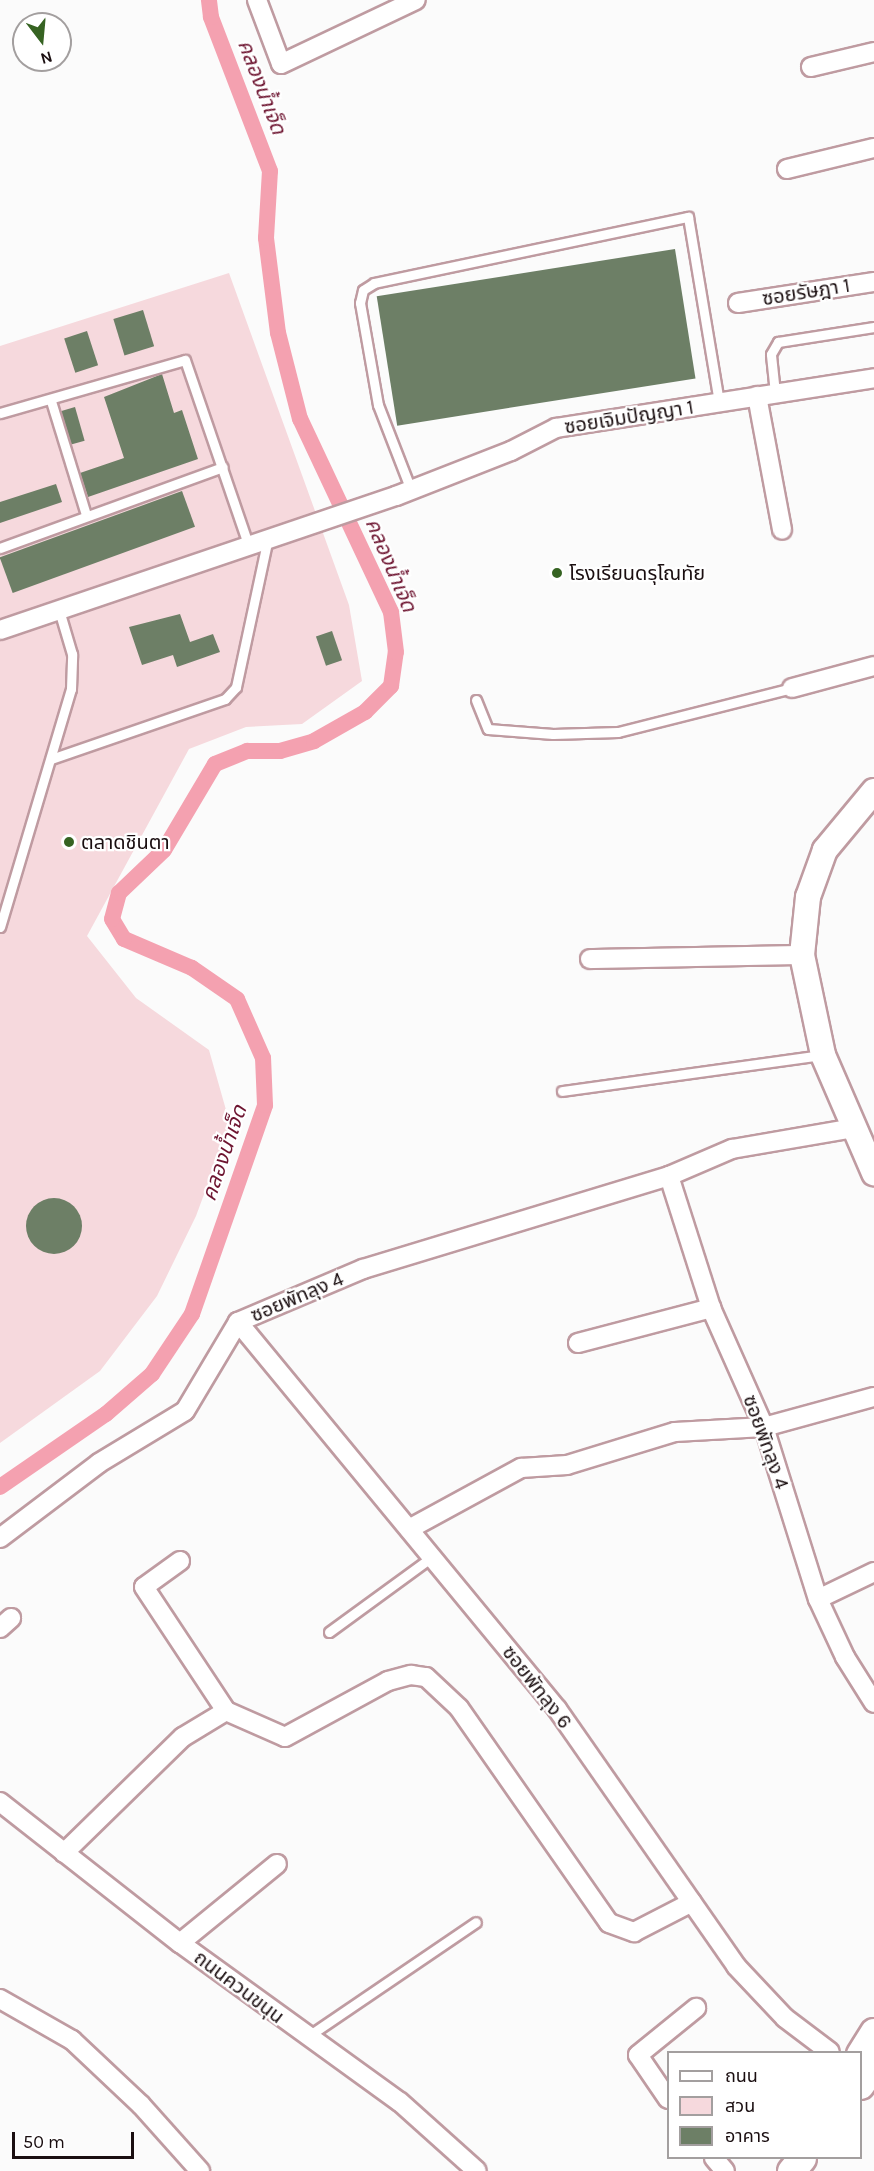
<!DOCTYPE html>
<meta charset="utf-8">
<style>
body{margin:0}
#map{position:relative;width:874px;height:2171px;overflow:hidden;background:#fbfbfb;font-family:Karla,"Noto Sans Thai",sans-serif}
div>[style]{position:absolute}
.green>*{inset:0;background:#f6d9dd}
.canal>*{height:16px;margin:-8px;padding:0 8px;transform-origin:8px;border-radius:8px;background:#f4a1b0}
.building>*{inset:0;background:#6d7f66;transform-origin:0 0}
.round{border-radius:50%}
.roads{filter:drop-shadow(2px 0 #bf9ba1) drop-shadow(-2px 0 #bf9ba1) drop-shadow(0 2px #bf9ba1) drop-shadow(0 -2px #bf9ba1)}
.lane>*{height:9px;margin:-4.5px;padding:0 4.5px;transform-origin:4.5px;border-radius:4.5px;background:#fff}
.street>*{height:18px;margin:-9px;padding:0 9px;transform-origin:9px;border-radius:9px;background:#fff}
.secondary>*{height:24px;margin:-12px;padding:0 12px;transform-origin:12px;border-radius:12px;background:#fff}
.primary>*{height:27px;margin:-13.5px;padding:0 13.5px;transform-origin:13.5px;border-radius:13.5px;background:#fff}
.dots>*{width:16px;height:16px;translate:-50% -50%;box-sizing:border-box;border:3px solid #fff;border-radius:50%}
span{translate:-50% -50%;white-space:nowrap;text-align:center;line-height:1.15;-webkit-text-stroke:4.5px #fff;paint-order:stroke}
.street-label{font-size:20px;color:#1a0e10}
.poi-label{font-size:20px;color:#1a0e10}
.left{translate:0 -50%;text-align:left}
.water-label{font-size:21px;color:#6d1430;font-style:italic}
.legend{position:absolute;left:667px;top:2051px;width:195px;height:108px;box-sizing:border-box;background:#fff;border:2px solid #a39f9f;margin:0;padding:8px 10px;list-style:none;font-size:18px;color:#1a0e10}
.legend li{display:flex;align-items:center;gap:12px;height:30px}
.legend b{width:30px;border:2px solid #a39f9f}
.north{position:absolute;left:12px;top:12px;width:60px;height:60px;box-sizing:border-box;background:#fff;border:2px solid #a39f9f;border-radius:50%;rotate:164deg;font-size:16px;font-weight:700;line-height:24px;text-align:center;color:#1a0e10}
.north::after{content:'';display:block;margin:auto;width:21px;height:27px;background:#366322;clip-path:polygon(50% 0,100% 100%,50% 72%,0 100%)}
.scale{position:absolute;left:12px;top:2132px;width:122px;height:27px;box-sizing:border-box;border:3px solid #1a0e10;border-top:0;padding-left:8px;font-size:18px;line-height:21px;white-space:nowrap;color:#1a0e10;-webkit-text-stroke:4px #fff;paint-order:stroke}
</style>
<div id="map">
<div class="green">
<div style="clip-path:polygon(229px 273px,349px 605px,362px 681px,302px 724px,246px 727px,189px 749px,87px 936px,136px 998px,209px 1050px,230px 1124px,196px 1216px,157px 1296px,100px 1371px,0 1443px,0 346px)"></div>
</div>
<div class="canal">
<div style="left:0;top:1487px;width:129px;rotate:-34.6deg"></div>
<div style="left:106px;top:1414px;width:61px;rotate:-41deg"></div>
<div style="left:152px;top:1374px;width:72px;rotate:-56.3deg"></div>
<div style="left:192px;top:1314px;width:221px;rotate:-70.7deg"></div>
<div style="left:265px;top:1105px;width:47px;rotate:-92.4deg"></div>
<div style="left:263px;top:1058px;width:64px;rotate:-113.8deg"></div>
<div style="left:237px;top:999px;width:55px;rotate:-145.4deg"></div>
<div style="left:192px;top:968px;width:74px;rotate:-156.9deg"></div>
<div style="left:124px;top:939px;width:23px;rotate:-121deg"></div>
<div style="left:112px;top:919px;width:27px;rotate:-75deg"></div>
<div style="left:119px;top:893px;width:62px;rotate:-43.7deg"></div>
<div style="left:164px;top:850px;width:100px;rotate:-59.3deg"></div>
<div style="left:215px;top:764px;width:35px;rotate:-22deg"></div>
<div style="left:247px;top:751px;width:33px"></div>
<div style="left:280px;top:751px;width:35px;rotate:-16deg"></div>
<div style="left:314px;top:741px;width:59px;rotate:-29.6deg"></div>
<div style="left:365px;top:712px;width:37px;rotate:-45deg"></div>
<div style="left:391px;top:686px;width:34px;rotate:-82deg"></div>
<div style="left:396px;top:652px;width:40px;rotate:-97.1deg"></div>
<div style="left:391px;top:612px;width:213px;rotate:-115.2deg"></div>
<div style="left:300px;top:419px;width:89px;rotate:-104.3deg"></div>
<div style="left:278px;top:333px;width:96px;rotate:-97.2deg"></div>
<div style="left:266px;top:238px;width:67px;rotate:-86.6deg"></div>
<div style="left:270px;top:171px;width:165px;rotate:-111deg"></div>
<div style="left:211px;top:17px;width:17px;rotate:-97deg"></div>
</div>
<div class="building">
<div style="left:675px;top:249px;width:131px;height:302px;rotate:81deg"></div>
<div style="left:143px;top:310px;width:38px;height:31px;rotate:73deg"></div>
<div style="left:87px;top:331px;width:36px;height:24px;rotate:72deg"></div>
<div style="clip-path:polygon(162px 374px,174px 413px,182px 410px,198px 459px,88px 497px,80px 473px,124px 458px,104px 397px)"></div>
<div style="left:75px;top:407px;width:35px;height:15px;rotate:74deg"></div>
<div style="clip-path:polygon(56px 484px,62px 502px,0 523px,0 502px)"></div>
<div style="left:182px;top:491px;width:38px;height:194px;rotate:70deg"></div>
<div style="clip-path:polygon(180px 614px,190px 642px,213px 634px,220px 652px,177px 667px,173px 655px,142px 665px,129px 627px)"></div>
<div style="left:332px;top:631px;width:31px;height:17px;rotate:71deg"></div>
<div class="round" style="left:26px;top:1198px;width:56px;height:56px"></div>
</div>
<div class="roads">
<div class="lane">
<div style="left:775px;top:393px;width:39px;rotate:-96deg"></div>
<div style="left:771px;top:354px;width:14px;rotate:-60deg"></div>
<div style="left:778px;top:342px;width:97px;rotate:-8.9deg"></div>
<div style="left:51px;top:401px;width:119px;rotate:72.9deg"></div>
<div style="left:0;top:413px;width:192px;rotate:-16deg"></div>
<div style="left:185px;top:360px;width:194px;rotate:71.1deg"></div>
<div style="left:411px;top:490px;width:91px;rotate:-111.2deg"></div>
<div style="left:378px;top:405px;width:104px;rotate:-100deg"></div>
<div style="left:360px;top:303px;width:13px;rotate:-77deg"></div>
<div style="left:363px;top:290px;width:13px;rotate:-32deg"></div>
<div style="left:374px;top:283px;width:321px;rotate:-11.9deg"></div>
<div style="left:688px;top:217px;width:188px;rotate:80.5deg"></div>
<div style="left:0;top:548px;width:237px;rotate:-20deg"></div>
<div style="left:476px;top:700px;width:31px;rotate:68deg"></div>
<div style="left:488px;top:729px;width:65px;rotate:4.4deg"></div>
<div style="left:553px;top:734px;width:65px;rotate:-1.8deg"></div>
<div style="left:618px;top:732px;width:179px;rotate:-14.2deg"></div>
<div style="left:51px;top:759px;width:184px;rotate:-19deg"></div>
<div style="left:225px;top:699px;width:16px;rotate:-47deg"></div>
<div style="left:236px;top:687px;width:152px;rotate:-77.9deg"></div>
<div style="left:0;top:927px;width:248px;rotate:-73.4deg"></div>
<div style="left:71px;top:689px;width:35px;rotate:-88deg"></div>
<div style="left:72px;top:654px;width:46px;rotate:-106.5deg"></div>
<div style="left:562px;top:1091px;width:263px;rotate:-7.9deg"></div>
<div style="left:329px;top:1632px;width:127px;rotate:-36.1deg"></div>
<div style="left:307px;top:2037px;width:204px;rotate:-34.2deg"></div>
</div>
<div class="street">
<div style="left:257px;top:0;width:68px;rotate:69.4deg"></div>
<div style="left:281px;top:64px;width:149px;rotate:-25.4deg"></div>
<div style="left:811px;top:67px;width:65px;rotate:-13.4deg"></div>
<div style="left:787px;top:169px;width:89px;rotate:-13.6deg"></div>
<div style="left:738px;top:303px;width:138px;rotate:-8.8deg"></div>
<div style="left:757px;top:396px;width:136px;rotate:79.4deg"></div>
<div style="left:0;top:630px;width:418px;rotate:-18.7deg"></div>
<div style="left:396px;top:496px;width:123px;rotate:-21.4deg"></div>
<div style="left:511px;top:451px;width:51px;rotate:-27.1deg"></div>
<div style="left:556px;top:428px;width:322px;rotate:-8.9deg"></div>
<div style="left:792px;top:688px;width:85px;rotate:-15deg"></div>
<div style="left:590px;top:959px;width:212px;rotate:-1.1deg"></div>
<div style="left:669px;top:1176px;width:139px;rotate:72.3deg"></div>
<div style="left:711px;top:1308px;width:130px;rotate:66deg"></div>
<div style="left:764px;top:1427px;width:180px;rotate:72.6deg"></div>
<div style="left:818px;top:1599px;width:64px;rotate:65deg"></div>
<div style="left:845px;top:1657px;width:54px;rotate:57.8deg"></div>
<div style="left:238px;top:1322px;width:502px;rotate:50.5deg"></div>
<div style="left:557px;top:1709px;width:313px;rotate:55.1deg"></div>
<div style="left:736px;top:1966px;width:71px;rotate:46.7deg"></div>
<div style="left:785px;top:2018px;width:56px;rotate:37.1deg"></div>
<div style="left:578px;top:1343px;width:138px;rotate:-14.7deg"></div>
<div style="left:409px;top:1529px;width:128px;rotate:-28.6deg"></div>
<div style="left:521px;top:1468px;width:46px;rotate:-3.7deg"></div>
<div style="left:567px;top:1465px;width:113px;rotate:-17deg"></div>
<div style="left:675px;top:1432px;width:89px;rotate:-3.2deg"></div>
<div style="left:764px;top:1427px;width:114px;rotate:-15.3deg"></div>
<div style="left:0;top:1538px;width:124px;rotate:-37.1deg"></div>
<div style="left:99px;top:1463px;width:100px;rotate:-31.2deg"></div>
<div style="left:185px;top:1411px;width:104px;rotate:-59.2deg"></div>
<div style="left:238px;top:1322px;width:136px;rotate:-23deg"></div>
<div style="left:363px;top:1269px;width:320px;rotate:-16.9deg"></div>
<div style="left:669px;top:1176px;width:69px;rotate:-23.2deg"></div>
<div style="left:732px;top:1149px;width:123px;rotate:-9.8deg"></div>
<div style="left:180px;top:1561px;width:44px;rotate:144.2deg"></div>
<div style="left:144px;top:1587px;width:149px;rotate:56.5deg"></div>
<div style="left:818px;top:1599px;width:62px;rotate:-25.7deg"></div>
<div style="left:0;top:1628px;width:15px;rotate:-42deg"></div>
<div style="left:0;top:1802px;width:229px;rotate:38.1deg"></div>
<div style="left:180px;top:1943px;width:271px;rotate:35.9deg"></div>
<div style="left:400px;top:2102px;width:103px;rotate:41.9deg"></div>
<div style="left:64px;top:1853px;width:166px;rotate:-44.3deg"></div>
<div style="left:183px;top:1737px;width:50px;rotate:-31.2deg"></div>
<div style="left:226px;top:1711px;width:64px;rotate:23.8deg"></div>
<div style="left:285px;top:1737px;width:117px;rotate:-28.5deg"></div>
<div style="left:388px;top:1681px;width:24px;rotate:-15deg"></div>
<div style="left:411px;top:1675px;width:15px;rotate:8deg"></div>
<div style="left:426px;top:1677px;width:45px;rotate:43.2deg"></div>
<div style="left:459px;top:1708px;width:262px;rotate:55.1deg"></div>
<div style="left:609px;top:1923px;width:27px;rotate:20deg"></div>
<div style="left:634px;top:1932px;width:65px;rotate:-27.3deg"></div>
<div style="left:180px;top:1943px;width:125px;rotate:-39.2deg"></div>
<div style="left:0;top:1999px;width:83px;rotate:29.7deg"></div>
<div style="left:72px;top:2040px;width:95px;rotate:43.3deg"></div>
<div style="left:141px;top:2105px;width:89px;rotate:48.2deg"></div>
<div style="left:668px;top:2099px;width:53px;rotate:-124.3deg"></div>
<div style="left:638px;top:2055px;width:75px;rotate:-39deg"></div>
<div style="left:714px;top:2158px;width:17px;rotate:50deg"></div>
</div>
<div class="secondary">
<div style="left:874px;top:791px;width:77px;rotate:129.7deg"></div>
<div style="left:825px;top:850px;width:50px;rotate:109.9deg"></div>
<div style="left:808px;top:897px;width:58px;rotate:95.9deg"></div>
<div style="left:802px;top:955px;width:102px;rotate:78.1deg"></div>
<div style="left:823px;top:1055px;width:129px;rotate:66.6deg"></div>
</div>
<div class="primary">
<div style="left:860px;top:2054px;width:26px;rotate:-58deg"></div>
<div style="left:860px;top:2085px;width:24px;rotate:-55deg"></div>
<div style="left:791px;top:2171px;width:17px;rotate:-50deg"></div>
</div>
</div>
<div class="dots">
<div style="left:557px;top:573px;background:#366322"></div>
<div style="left:69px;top:842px;background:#366322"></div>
</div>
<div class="street-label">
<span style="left:806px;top:292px;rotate:-9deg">ซอยรัษฎา 1</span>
<span style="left:629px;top:417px;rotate:-9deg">ซอยเจิมปัญญา 1</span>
<span style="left:297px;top:1297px;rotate:-23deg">ซอยพัทลุง 4</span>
<span style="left:766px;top:1442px;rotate:70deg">ซอยพัทลุง 4</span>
<span style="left:537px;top:1687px;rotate:52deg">ซอยพัทลุง 6</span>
<span style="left:239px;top:1987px;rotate:37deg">ถนนควนขนุน</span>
</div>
<div class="poi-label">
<span class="left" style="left:569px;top:573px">โรงเรียนดรุโณทัย</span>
<span class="left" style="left:81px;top:842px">ตลาดชินตา</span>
</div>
<div class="water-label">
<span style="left:262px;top:87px;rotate:69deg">คลองน้ำเจ็ด</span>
<span style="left:391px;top:565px;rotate:67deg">คลองน้ำเจ็ด</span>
<span style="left:224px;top:1153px;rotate:-71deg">คลองน้ำเจ็ด</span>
</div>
<ul class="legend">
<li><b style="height:8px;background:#fff"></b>ถนน</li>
<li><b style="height:16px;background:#f6d9dd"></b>สวน</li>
<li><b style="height:16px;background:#6d7f66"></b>อาคาร</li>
</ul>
<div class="north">N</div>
<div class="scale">50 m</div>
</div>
